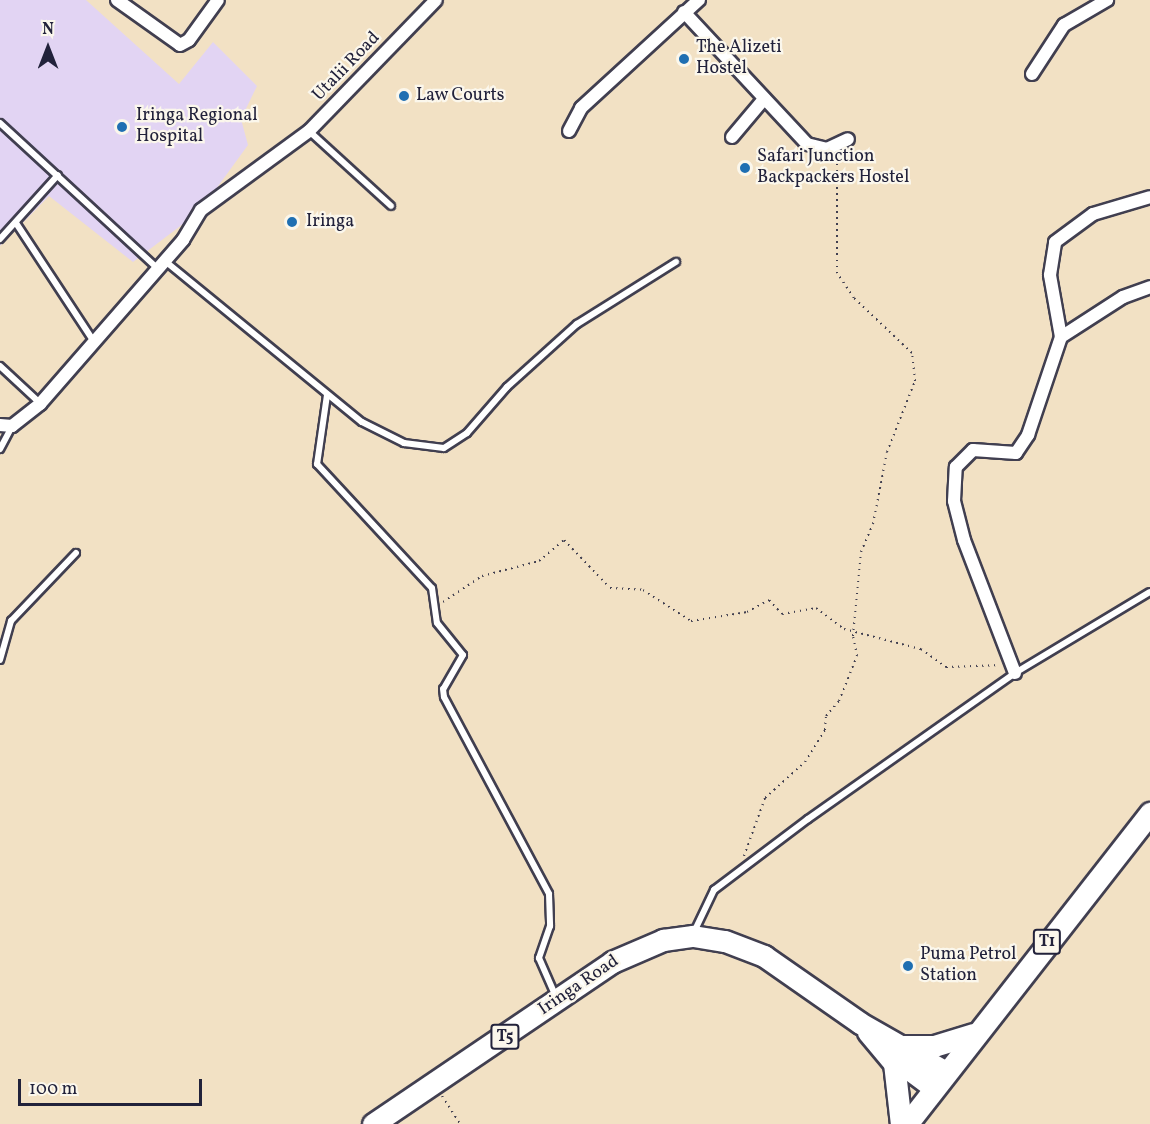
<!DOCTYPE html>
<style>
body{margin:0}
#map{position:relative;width:1150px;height:1124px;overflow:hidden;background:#f2e1c4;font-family:Vollkorn,serif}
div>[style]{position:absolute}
.built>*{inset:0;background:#e2d4f3}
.path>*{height:2px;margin-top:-1px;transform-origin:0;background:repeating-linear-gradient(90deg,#413f50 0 1.5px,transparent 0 6px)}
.roads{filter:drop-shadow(2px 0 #413f50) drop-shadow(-2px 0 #413f50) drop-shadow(0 2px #413f50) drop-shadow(0 -2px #413f50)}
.service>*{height:6px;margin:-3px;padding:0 3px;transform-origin:3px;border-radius:3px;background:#fff}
.minor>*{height:12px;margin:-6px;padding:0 6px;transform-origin:6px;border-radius:6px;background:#fff}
.trunk>*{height:21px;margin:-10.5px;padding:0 10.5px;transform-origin:10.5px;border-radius:10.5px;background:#fff}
.dots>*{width:16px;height:16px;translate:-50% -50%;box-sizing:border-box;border:3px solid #fbf7ec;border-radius:50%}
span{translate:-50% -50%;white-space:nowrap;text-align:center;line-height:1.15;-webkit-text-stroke:4.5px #fbf7ec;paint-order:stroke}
.shield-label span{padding:2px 4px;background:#fbf7ec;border:2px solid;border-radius:4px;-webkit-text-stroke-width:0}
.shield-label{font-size:16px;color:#22223b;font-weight:700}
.poi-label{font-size:18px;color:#22223b}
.left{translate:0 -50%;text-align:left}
.street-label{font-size:18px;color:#22223b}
.north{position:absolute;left:18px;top:18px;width:60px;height:60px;-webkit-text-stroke:4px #fbf7ec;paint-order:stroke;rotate:0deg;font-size:16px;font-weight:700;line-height:24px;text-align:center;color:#22223b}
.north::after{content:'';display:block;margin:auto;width:21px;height:27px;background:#22223b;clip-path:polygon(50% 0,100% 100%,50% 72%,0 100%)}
.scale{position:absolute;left:18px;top:1079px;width:184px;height:27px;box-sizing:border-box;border:3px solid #22223b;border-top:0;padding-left:8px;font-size:18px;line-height:21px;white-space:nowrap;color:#22223b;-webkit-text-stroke:4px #fbf7ec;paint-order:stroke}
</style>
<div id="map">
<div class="built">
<div style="clip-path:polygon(0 0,86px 0,179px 84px,213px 42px,257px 86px,241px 119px,248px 145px,200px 211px,133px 262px,49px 196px,0 246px)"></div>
</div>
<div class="path">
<div style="left:443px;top:602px;width:47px;rotate:-33.7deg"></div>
<div style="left:482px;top:576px;width:59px;rotate:-14.7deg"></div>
<div style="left:539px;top:561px;width:33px;rotate:-40deg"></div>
<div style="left:564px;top:540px;width:66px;rotate:46.2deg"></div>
<div style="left:610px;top:588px;width:33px;rotate:3deg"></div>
<div style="left:643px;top:590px;width:57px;rotate:32.9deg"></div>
<div style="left:691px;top:621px;width:57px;rotate:-9.1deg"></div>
<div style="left:747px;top:612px;width:25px;rotate:-29deg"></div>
<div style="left:769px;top:600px;width:19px;rotate:47deg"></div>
<div style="left:782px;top:614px;width:35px;rotate:-10deg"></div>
<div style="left:816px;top:608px;width:35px;rotate:37deg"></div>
<div style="left:844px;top:629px;width:80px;rotate:14.6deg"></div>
<div style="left:921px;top:649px;width:31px;rotate:36deg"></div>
<div style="left:946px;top:667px;width:54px;rotate:-2.1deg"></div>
<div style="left:744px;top:856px;width:62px;rotate:-70.1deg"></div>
<div style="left:765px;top:798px;width:54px;rotate:-42deg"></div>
<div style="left:805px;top:762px;width:38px;rotate:-58deg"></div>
<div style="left:825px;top:730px;width:14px;rotate:-86deg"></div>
<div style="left:826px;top:716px;width:20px;rotate:-49deg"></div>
<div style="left:839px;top:701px;width:48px;rotate:-68.2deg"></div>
<div style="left:857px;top:656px;width:20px;rotate:-101deg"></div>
<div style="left:853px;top:636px;width:84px;rotate:-84.6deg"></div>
<div style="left:861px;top:552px;width:30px;rotate:-67deg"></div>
<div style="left:873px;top:524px;width:73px;rotate:-79deg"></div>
<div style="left:887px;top:452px;width:76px;rotate:-68.5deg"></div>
<div style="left:915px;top:381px;width:28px;rotate:-96deg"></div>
<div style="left:912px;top:353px;width:80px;rotate:-136.5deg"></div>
<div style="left:854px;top:298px;width:30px;rotate:-124deg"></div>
<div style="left:837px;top:273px;width:115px;rotate:-90deg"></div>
<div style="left:442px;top:1096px;width:33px;rotate:57deg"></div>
</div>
<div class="roads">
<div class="service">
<div style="left:0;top:123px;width:214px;rotate:42.7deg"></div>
<div style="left:309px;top:131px;width:111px;rotate:42.4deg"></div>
<div style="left:16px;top:223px;width:140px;rotate:56.7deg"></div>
<div style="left:0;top:239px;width:86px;rotate:-47.8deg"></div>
<div style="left:165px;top:261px;width:254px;rotate:39.3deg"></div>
<div style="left:362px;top:422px;width:47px;rotate:26.6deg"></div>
<div style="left:404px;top:443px;width:40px;rotate:7.1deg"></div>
<div style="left:444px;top:448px;width:27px;rotate:-33deg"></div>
<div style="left:467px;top:433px;width:61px;rotate:-49deg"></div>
<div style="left:507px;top:387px;width:94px;rotate:-42deg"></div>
<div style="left:577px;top:324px;width:117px;rotate:-32.1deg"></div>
<div style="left:0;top:366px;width:54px;rotate:42.8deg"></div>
<div style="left:327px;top:395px;width:70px;rotate:98.2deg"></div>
<div style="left:317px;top:464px;width:169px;rotate:47.2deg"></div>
<div style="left:432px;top:588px;width:35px;rotate:82deg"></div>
<div style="left:437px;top:623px;width:41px;rotate:50.9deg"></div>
<div style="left:463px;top:655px;width:39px;rotate:120deg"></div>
<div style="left:443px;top:689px;width:8px;rotate:83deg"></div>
<div style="left:444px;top:697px;width:223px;rotate:61.9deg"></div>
<div style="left:549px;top:894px;width:32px;rotate:88deg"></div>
<div style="left:550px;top:926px;width:34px;rotate:109deg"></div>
<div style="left:539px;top:958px;width:43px;rotate:66.4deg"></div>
<div style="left:0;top:449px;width:26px;rotate:-62deg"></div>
<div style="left:0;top:660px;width:41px;rotate:-74.2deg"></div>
<div style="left:11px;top:621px;width:94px;rotate:-46.3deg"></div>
<div style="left:694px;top:932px;width:47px;rotate:-64.5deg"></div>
<div style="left:714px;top:890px;width:118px;rotate:-37.1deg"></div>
<div style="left:808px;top:819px;width:253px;rotate:-35.2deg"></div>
<div style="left:1015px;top:673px;width:157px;rotate:-31deg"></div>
</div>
<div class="minor">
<div style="left:117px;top:0;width:77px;rotate:35.5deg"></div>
<div style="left:180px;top:45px;width:10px;rotate:-29deg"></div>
<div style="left:189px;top:40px;width:49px;rotate:-54.1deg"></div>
<div style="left:684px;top:12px;width:180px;rotate:47deg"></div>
<div style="left:807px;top:144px;width:21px;rotate:14deg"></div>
<div style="left:827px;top:149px;width:23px;rotate:-25deg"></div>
<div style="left:1032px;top:74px;width:59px;rotate:-56.9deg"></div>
<div style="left:1064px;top:25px;width:50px;rotate:-30.2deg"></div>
<div style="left:569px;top:131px;width:26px;rotate:-62deg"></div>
<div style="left:581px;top:108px;width:160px;rotate:-42.5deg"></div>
<div style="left:732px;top:137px;width:50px;rotate:-49.9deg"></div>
<div style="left:1061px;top:337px;width:63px;rotate:-100.1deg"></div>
<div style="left:1050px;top:275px;width:33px;rotate:-81deg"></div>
<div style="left:1055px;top:242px;width:47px;rotate:-36.4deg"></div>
<div style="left:1093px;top:214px;width:59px;rotate:-16.6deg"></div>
<div style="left:0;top:425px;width:12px;rotate:5deg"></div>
<div style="left:12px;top:426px;width:36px;rotate:-38deg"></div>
<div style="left:40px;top:404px;width:218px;rotate:-48.9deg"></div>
<div style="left:183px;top:240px;width:35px;rotate:-59deg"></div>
<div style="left:201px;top:210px;width:134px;rotate:-36.2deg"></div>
<div style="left:309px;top:131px;width:182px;rotate:-45.9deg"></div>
<div style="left:1015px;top:673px;width:142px;rotate:-111deg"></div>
<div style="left:964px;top:540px;width:40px;rotate:-104.4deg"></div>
<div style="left:954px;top:501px;width:34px;rotate:-87deg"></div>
<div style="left:956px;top:467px;width:24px;rotate:-45deg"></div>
<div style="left:973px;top:450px;width:43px;rotate:4deg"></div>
<div style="left:1016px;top:453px;width:22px;rotate:-56deg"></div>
<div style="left:1028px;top:435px;width:103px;rotate:-71.4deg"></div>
<div style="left:1061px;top:337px;width:74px;rotate:-32.8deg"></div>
<div style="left:1123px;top:297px;width:29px;rotate:-20deg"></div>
</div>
<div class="trunk">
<div style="left:868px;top:1032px;width:40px;rotate:50deg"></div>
<div style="left:894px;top:1063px;width:61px;rotate:83.5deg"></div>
<div style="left:904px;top:1046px;width:30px"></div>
<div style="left:934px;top:1046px;width:41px;rotate:-17.1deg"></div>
<div style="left:890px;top:1055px;width:54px;rotate:36.7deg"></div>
<div style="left:373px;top:1124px;width:289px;rotate:-34.1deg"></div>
<div style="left:612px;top:962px;width:56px;rotate:-23.3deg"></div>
<div style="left:663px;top:940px;width:30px;rotate:-8deg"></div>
<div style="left:693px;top:936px;width:32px;rotate:9deg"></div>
<div style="left:725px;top:941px;width:42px;rotate:21deg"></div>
<div style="left:764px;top:956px;width:117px;rotate:34.9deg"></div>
<div style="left:860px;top:1023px;width:97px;rotate:29.7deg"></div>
<div style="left:907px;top:1124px;width:395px;rotate:-52deg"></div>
</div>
</div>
<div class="dots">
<div style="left:684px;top:59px;background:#1f6fb2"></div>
<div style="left:404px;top:96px;background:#1f6fb2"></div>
<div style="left:122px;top:127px;background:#1f6fb2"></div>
<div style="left:745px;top:168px;background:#1f6fb2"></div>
<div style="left:292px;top:222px;background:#1f6fb2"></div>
<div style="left:908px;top:966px;background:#1f6fb2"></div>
</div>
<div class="shield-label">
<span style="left:1047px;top:942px">T1</span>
<span style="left:505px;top:1037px">T5</span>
</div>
<div class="poi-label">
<span class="left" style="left:696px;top:59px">The Alizeti<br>Hostel</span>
<span class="left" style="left:416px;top:96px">Law Courts</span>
<span class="left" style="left:136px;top:127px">Iringa Regional<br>Hospital</span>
<span class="left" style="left:757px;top:168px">Safari Junction<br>Backpackers Hostel</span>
<span class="left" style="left:306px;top:222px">Iringa</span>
<span class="left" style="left:920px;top:966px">Puma Petrol<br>Station</span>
</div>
<div class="street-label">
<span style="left:347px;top:67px;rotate:-46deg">Utalii Road</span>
<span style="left:579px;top:986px;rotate:-34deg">Iringa Road</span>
</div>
<div class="north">N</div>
<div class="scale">100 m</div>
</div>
